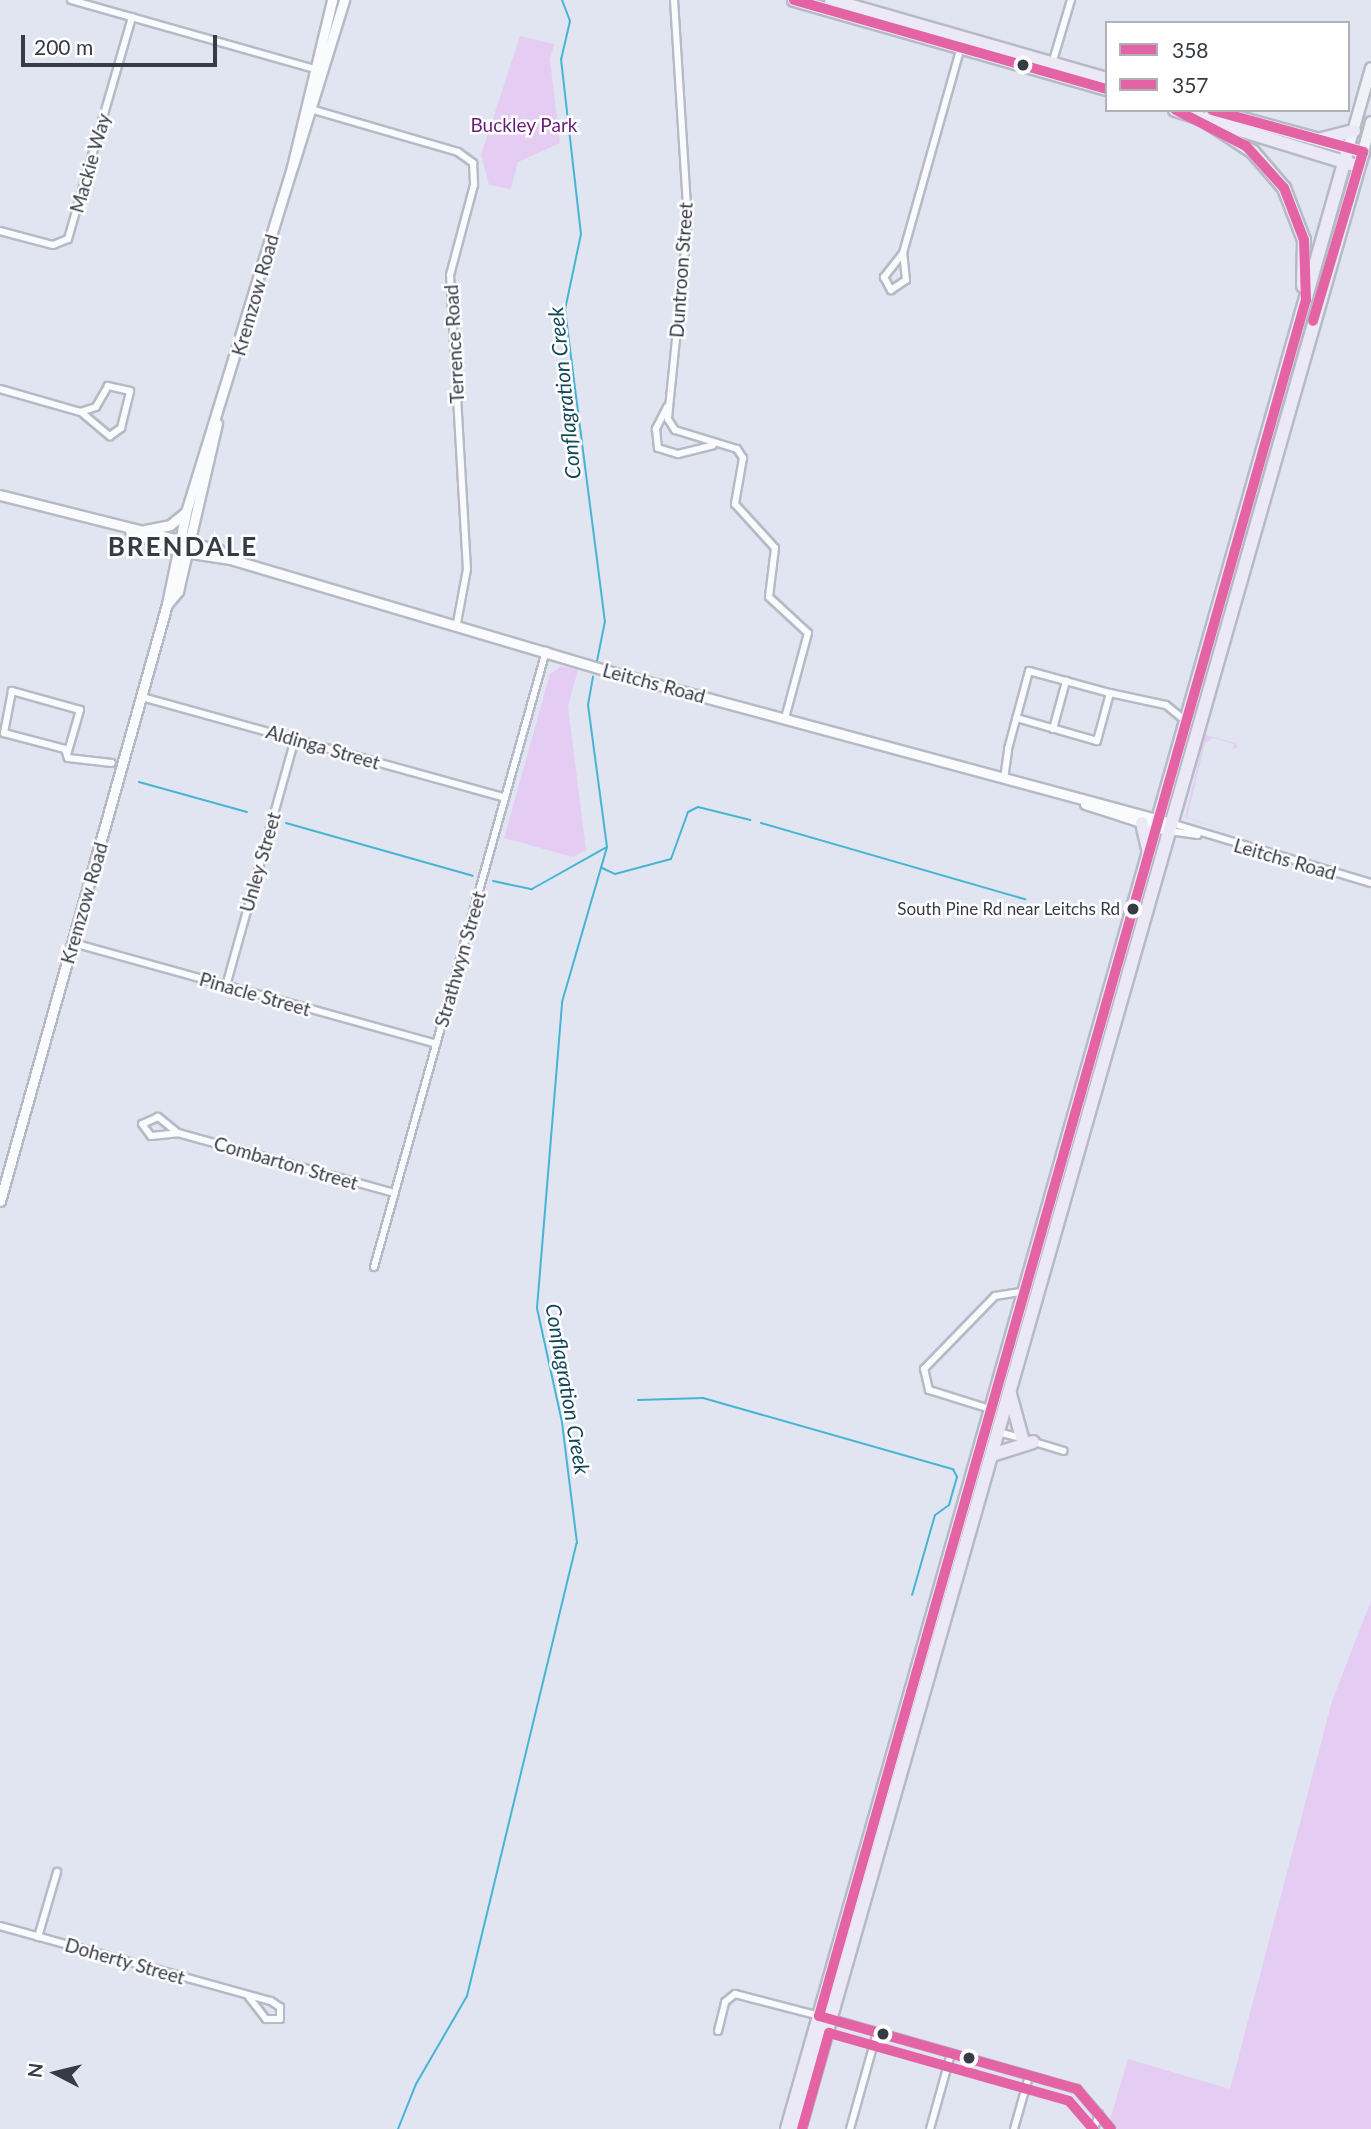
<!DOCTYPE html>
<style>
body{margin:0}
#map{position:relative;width:1371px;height:2129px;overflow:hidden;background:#e1e5f2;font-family:Lato,sans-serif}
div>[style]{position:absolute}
.green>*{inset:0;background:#e5ccf3}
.stream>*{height:2px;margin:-1px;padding:0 1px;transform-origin:1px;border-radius:1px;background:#46b5d3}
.roads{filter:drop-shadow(2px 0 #b6bac5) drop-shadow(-2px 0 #b6bac5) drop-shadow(0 2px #b6bac5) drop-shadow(0 -2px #b6bac5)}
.street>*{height:6px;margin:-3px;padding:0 3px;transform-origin:3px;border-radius:3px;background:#fafbfd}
.secondary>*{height:9px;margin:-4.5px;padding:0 4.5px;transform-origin:4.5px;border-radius:4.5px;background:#fafbfd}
.primary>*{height:10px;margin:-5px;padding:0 5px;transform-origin:5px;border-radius:5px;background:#f1f1f8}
.highway>*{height:12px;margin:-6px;padding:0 6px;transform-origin:6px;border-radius:6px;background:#ebe9f5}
.bus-1>*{height:10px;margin:-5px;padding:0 5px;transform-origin:5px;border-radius:5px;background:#e463a4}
.bus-2>*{height:10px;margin:-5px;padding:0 5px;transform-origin:5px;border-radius:5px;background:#e463a4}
.dots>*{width:19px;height:19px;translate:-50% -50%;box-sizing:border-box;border:4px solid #fff;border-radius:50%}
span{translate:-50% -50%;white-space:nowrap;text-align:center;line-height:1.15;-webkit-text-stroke:5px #fff;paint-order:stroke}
.bus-label{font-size:17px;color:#373b46}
.right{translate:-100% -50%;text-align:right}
.park-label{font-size:19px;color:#681e75}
.street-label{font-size:19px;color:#373b46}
.water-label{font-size:21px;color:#124858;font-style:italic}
.district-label{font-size:26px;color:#373b46;font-weight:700;letter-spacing:2px}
.legend{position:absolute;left:1105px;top:21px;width:245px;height:91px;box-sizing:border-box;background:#fff;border:2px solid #afb1b5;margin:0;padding:9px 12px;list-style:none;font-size:21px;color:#373b46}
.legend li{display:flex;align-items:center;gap:14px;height:35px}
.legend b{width:35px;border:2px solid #afb1b5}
.north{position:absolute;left:21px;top:2038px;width:70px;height:70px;-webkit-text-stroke:5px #fff;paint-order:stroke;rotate:277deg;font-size:19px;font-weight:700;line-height:28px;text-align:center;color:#373b46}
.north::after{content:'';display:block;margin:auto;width:24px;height:32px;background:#373b46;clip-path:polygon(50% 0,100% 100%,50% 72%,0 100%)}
.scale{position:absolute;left:21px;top:35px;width:196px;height:32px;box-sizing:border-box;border:4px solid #373b46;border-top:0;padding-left:9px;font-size:21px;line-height:24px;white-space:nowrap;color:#373b46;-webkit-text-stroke:5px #fff;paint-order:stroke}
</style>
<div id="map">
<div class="green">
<div style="clip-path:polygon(520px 36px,554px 44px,550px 60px,560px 143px,518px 162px,511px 189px,489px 185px,481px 155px)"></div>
<div style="clip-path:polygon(561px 666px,578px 670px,568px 706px,586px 850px,573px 857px,504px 838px,550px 674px)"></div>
<div style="clip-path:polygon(1205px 735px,1235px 743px,1238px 746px,1233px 750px,1234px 744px,1213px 738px,1205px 743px,1187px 817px,1232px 834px,1185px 817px)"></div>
<div style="clip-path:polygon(1371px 1601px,1371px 2129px,1117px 2129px,1110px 2120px,1128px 2059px,1230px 2089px,1332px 1701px)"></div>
</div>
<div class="stream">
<div style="left:562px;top:0;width:22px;rotate:69deg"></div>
<div style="left:570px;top:21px;width:39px;rotate:103deg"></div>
<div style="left:561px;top:59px;width:176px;rotate:83.5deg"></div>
<div style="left:581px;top:234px;width:78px;rotate:101.9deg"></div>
<div style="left:565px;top:310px;width:314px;rotate:82.7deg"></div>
<div style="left:605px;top:621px;width:41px;rotate:101.3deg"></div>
<div style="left:139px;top:782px;width:112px;rotate:15.5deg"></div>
<div style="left:286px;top:823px;width:194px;rotate:15.8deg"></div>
<div style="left:761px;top:823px;width:275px;rotate:16.1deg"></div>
<div style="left:602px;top:868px;width:14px;rotate:25deg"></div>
<div style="left:615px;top:874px;width:58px;rotate:-15deg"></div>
<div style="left:671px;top:859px;width:50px;rotate:-70.1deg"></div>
<div style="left:688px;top:812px;width:11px;rotate:-27deg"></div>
<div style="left:698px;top:807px;width:54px;rotate:14deg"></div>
<div style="left:493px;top:881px;width:40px;rotate:12deg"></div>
<div style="left:532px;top:889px;width:84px;rotate:-29.3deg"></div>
<div style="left:638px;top:1400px;width:65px;rotate:-1.8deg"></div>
<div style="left:703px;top:1398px;width:260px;rotate:15.9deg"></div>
<div style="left:953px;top:1469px;width:9px;rotate:63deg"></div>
<div style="left:957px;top:1477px;width:29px;rotate:106deg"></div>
<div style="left:949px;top:1505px;width:17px;rotate:144deg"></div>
<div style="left:935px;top:1515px;width:83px;rotate:106deg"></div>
<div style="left:398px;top:2129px;width:48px;rotate:-68.2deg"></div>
<div style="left:416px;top:2084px;width:102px;rotate:-59.9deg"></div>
<div style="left:467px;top:1996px;width:466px;rotate:-76.4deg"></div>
<div style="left:577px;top:1543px;width:122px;rotate:-97.1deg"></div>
<div style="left:562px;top:1422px;width:117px;rotate:-102.4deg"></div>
<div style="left:537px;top:1308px;width:307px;rotate:-85.3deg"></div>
<div style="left:562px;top:1002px;width:161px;rotate:-73.8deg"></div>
<div style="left:607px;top:847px;width:143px;rotate:-97.6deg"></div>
<div style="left:588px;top:705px;width:29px;rotate:-80deg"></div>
</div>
<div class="roads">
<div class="street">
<div style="left:71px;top:0;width:258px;rotate:15.8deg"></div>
<div style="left:674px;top:0;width:221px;rotate:86.4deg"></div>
<div style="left:688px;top:221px;width:199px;rotate:95.8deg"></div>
<div style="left:668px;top:419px;width:13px;rotate:58deg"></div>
<div style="left:675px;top:430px;width:65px;rotate:17deg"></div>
<div style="left:737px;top:449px;width:11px;rotate:56deg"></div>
<div style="left:743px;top:458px;width:47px;rotate:99.9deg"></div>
<div style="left:735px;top:504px;width:59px;rotate:47.7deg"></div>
<div style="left:775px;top:548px;width:49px;rotate:97deg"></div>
<div style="left:769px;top:597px;width:53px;rotate:42.7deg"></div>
<div style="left:808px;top:633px;width:88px;rotate:105.1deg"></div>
<div style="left:1052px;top:64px;width:67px;rotate:-73.5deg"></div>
<div style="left:307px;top:108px;width:157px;rotate:16.2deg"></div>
<div style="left:458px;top:152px;width:19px;rotate:36deg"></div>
<div style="left:473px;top:163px;width:22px;rotate:87deg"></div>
<div style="left:474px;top:185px;width:93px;rotate:104.9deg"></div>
<div style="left:450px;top:275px;width:294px;rotate:86.7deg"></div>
<div style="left:467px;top:569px;width:55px;rotate:100.5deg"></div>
<div style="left:0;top:231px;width:55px;rotate:14.8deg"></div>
<div style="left:53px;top:245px;width:16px;rotate:-22deg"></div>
<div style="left:68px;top:239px;width:231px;rotate:-73.9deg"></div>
<div style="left:903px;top:253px;width:31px;rotate:128deg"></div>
<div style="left:884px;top:277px;width:15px;rotate:62deg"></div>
<div style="left:891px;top:290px;width:18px;rotate:-34deg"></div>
<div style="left:906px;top:280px;width:27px;rotate:-96deg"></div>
<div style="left:903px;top:253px;width:214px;rotate:-74.3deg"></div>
<div style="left:0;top:389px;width:84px;rotate:15.9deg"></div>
<div style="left:81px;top:412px;width:38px;rotate:40deg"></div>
<div style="left:110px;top:436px;width:14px;rotate:-36deg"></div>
<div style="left:121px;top:428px;width:38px;rotate:-76deg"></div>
<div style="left:130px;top:391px;width:23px;rotate:-167deg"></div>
<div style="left:108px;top:386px;width:24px;rotate:120deg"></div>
<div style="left:96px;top:407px;width:16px;rotate:162deg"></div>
<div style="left:667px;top:407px;width:25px;rotate:117deg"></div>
<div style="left:656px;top:429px;width:19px;rotate:84deg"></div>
<div style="left:658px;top:448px;width:21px;rotate:17deg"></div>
<div style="left:678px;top:454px;width:36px;rotate:-14deg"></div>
<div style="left:1110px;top:693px;width:57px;rotate:12.1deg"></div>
<div style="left:1166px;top:705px;width:26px;rotate:39deg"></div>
<div style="left:142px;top:697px;width:377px;rotate:15.5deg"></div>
<div style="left:1053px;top:729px;width:50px;rotate:-74.8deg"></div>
<div style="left:67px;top:755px;width:47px;rotate:-73.9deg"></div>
<div style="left:80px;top:710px;width:71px;rotate:-164.4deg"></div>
<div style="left:12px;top:691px;width:43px;rotate:100.8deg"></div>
<div style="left:4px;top:733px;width:63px;rotate:14.7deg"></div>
<div style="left:65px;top:749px;width:9px;rotate:72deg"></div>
<div style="left:68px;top:758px;width:44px;rotate:6.5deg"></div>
<div style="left:1004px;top:779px;width:30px;rotate:-82deg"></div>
<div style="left:1008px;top:749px;width:81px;rotate:-74.9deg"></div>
<div style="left:1029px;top:671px;width:84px;rotate:15.2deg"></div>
<div style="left:1110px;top:693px;width:50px;rotate:105.2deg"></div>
<div style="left:1097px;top:741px;width:84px;rotate:-164.1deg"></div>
<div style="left:1171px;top:823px;width:209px;rotate:16.7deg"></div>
<div style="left:1169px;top:831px;width:29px;rotate:8deg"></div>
<div style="left:73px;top:943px;width:377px;rotate:15.5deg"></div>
<div style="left:226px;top:986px;width:256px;rotate:-74.4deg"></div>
<div style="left:178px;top:1133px;width:26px;rotate:-141deg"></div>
<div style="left:158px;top:1117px;width:17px;rotate:156deg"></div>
<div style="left:142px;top:1124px;width:15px;rotate:53deg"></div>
<div style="left:151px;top:1136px;width:27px;rotate:-6deg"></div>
<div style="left:178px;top:1133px;width:225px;rotate:15.5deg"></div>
<div style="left:374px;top:1267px;width:640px;rotate:-74.4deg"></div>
<div style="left:990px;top:1409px;width:64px;rotate:-162.7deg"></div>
<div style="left:929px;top:1390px;width:22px;rotate:-103deg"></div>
<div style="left:924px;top:1369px;width:102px;rotate:-45.8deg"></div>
<div style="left:995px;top:1296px;width:31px;rotate:-9deg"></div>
<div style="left:998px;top:1432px;width:24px;rotate:15deg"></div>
<div style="left:1031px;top:1441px;width:34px;rotate:17deg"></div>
<div style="left:0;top:1926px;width:281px;rotate:15.5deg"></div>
<div style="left:271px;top:2001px;width:11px;rotate:34deg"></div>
<div style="left:280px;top:2007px;width:12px;rotate:90deg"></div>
<div style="left:280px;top:2019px;width:14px;rotate:180deg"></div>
<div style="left:266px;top:2019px;width:28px;rotate:-128deg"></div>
<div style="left:38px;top:1937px;width:68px;rotate:-73.7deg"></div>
<div style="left:831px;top:2019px;width:256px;rotate:15.9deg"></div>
<div style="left:1077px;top:2089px;width:52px;rotate:49.6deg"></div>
<div style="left:718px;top:2031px;width:30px;rotate:-76deg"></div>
<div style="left:725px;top:2002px;width:13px;rotate:-39deg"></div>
<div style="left:735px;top:1994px;width:88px;rotate:14.5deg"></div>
<div style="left:850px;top:2129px;width:101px;rotate:-74.4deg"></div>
<div style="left:930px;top:2129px;width:78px;rotate:-74.4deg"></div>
<div style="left:1014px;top:2129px;width:55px;rotate:-74.2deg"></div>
<div style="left:1094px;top:2129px;width:16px;rotate:-72deg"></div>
</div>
<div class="secondary">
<div style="left:293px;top:165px;width:173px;rotate:-72.8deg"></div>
<div style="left:0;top:495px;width:226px;rotate:14.1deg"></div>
<div style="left:219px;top:550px;width:14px;rotate:39deg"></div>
<div style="left:230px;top:559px;width:402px;rotate:16.5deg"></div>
<div style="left:615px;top:673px;width:576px;rotate:15.1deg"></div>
<div style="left:145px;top:530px;width:25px;rotate:-11deg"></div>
<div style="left:170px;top:525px;width:19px;rotate:-39deg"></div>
<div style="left:130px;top:531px;width:52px;rotate:22.6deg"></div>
<div style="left:178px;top:551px;width:53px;rotate:8.7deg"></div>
<div style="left:168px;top:603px;width:16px;rotate:-50deg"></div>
<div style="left:178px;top:591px;width:172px;rotate:-76.9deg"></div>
<div style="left:1085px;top:804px;width:88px;rotate:17.8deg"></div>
<div style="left:0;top:1201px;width:620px;rotate:-74.37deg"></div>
<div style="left:167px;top:604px;width:94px;rotate:-78.3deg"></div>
<div style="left:186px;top:512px;width:361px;rotate:-72.9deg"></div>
<div style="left:292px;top:167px;width:172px;rotate:-76.5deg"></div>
</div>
<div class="primary">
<div style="left:1348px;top:149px;width:84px;rotate:-74.1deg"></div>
<div style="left:1363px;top:152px;width:31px;rotate:-75deg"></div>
</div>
<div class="highway">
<div style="left:794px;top:0;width:325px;rotate:15.9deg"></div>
<div style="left:831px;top:0;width:287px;rotate:16deg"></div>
<div style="left:1175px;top:110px;width:184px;rotate:17.1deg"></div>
<div style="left:1206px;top:121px;width:56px;rotate:33.4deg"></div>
<div style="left:1253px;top:152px;width:48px;rotate:49.3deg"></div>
<div style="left:1284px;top:188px;width:56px;rotate:69deg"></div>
<div style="left:1304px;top:240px;width:46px;rotate:91.2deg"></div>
<div style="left:1321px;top:139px;width:34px;rotate:-14deg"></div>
<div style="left:1142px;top:823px;width:31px;rotate:77deg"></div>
<div style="left:1010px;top:1394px;width:46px;rotate:74.7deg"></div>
<div style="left:992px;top:1455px;width:43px;rotate:-17.6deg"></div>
<div style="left:787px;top:2129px;width:2058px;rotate:-74.18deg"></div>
<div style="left:799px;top:2129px;width:2056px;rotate:-74.08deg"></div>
<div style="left:1363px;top:152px;width:158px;rotate:-164.6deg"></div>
</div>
</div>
<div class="bus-1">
<div style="left:794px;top:0;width:325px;rotate:15.9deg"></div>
<div style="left:1212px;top:110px;width:157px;rotate:15.5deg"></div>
<div style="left:1363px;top:152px;width:176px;rotate:106.5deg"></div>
<div style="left:1111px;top:2129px;width:52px;rotate:-130.4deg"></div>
<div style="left:1077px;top:2089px;width:268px;rotate:-164.2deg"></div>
<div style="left:819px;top:2016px;width:1784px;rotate:-74.16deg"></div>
<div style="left:1306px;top:300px;width:60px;rotate:-91.9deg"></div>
<div style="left:1304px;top:240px;width:56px;rotate:-111deg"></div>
<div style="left:1284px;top:188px;width:57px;rotate:-132.1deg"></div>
<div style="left:1246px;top:146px;width:79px;rotate:-152.8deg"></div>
</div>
<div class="bus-2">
<div style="left:802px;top:2129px;width:100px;rotate:-74.3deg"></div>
<div style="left:829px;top:2033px;width:249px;rotate:15.8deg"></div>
<div style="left:1069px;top:2101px;width:37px;rotate:49deg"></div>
</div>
<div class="dots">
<div style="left:1023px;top:65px;background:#373b46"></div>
<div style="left:1133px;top:909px;background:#373b46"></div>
<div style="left:883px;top:2034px;background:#373b46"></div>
<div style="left:969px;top:2058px;background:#373b46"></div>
</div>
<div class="bus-label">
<span class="right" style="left:1120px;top:909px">South Pine Rd near Leitchs Rd</span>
</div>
<div class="park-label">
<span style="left:524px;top:125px">Buckley Park</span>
</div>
<div class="street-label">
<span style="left:90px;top:163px;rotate:-74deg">Mackie Way</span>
<span style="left:681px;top:270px;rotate:-86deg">Duntroon Street</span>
<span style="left:255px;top:295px;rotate:-74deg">Kremzow Road</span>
<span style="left:454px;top:344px;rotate:-93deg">Terrence Road</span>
<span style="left:654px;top:683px;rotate:15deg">Leitchs Road</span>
<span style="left:323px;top:747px;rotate:16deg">Aldinga Street</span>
<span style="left:1285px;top:859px;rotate:16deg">Leitchs Road</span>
<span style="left:260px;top:862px;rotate:-74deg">Unley Street</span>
<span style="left:84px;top:903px;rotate:-74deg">Kremzow Road</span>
<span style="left:460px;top:959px;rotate:-74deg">Strathwyn Street</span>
<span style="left:255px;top:994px;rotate:16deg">Pinacle Street</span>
<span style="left:286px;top:1163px;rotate:16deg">Combarton Street</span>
<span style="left:125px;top:1961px;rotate:16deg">Doherty Street</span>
</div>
<div class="water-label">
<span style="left:564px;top:393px;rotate:-96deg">Conflagration Creek</span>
<span style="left:568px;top:1389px;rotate:80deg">Conflagration Creek</span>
</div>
<div class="district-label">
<span style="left:183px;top:547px">BRENDALE</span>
</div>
<ul class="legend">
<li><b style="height:9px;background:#e463a4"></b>358</li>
<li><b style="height:9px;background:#e463a4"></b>357</li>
</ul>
<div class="north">N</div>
<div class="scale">200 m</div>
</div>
